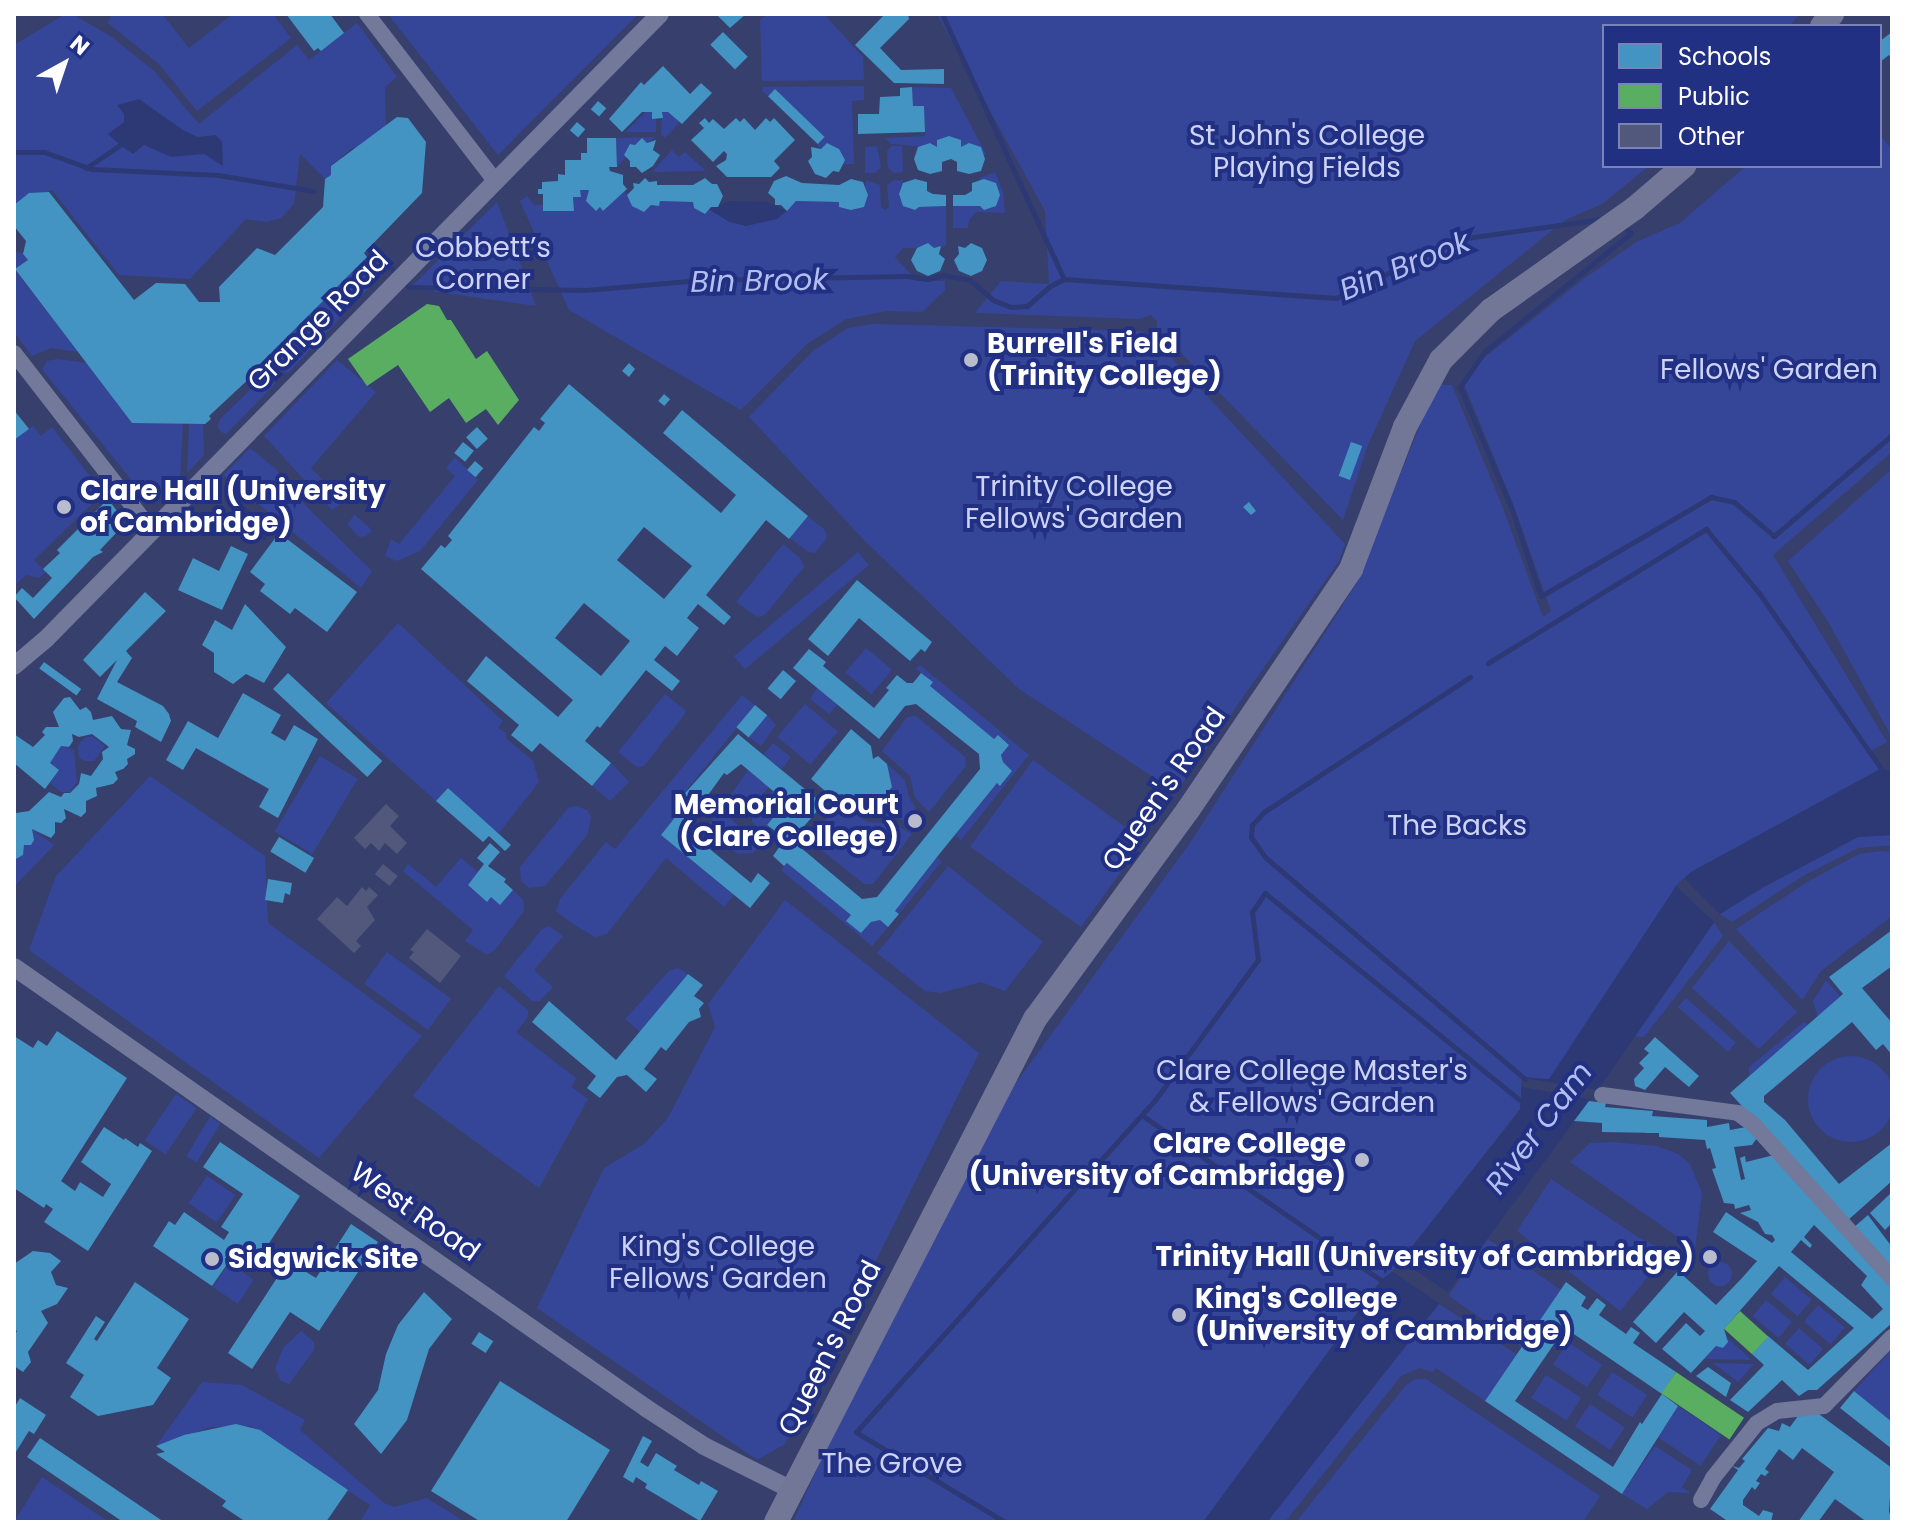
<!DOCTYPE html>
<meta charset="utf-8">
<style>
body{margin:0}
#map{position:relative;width:1906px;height:1536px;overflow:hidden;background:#373f6d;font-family:Poppins,sans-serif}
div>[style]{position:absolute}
.green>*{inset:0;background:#354699;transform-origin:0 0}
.round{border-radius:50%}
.water>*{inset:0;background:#2d3975;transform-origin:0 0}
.pier>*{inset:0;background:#373f6d;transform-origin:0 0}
.schools>*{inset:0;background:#4393c3;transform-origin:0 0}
.public>*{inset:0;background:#5aae61;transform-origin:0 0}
.stream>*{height:5px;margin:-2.5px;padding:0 2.5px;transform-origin:2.5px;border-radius:2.5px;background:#2d3975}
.building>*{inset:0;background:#51587c;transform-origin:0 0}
.minor>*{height:16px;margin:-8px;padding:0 8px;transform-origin:8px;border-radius:8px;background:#72799b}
.tertiary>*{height:18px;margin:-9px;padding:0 9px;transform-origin:9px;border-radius:9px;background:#72799b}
.primary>*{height:24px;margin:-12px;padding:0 12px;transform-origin:12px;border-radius:12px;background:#727798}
.dots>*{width:22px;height:22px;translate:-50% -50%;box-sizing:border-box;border:4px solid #213083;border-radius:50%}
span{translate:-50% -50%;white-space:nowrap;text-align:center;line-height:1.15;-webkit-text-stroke:8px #213083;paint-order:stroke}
.park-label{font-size:28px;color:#ccd3f6}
.street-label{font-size:28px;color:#fff}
.poi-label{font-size:28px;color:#fff;font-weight:700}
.left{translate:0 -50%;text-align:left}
.right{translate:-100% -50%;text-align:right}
.water-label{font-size:30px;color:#b3bef0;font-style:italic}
.frame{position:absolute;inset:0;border:16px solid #fff;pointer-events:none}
.legend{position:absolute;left:1602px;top:24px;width:280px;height:144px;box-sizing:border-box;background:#213083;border:2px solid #7a83b5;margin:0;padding:10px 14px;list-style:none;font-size:24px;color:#fff}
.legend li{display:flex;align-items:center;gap:16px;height:40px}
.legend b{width:40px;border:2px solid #7a83b5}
.north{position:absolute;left:24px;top:24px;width:80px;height:80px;-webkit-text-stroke:6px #213083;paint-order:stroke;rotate:40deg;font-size:22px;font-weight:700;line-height:32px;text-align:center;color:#fff}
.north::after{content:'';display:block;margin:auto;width:28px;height:36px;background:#fff;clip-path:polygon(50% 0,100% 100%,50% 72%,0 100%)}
</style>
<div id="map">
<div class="green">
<div style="clip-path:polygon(72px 14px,112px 37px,154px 71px,199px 124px,297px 45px,309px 60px,357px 23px,397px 77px,385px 87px,386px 127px,361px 147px,352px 148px,331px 166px,331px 175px,325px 179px,300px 154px,294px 204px,281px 218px,267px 222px,246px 219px,190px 279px,119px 275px,52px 190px,14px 205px,14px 45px,64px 15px)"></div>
<div style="clip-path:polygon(112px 14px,162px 14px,189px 48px,233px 14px,273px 14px,291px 38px,197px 111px,159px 64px,108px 23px)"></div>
<div style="clip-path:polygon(388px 14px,638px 14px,498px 155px)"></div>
<div style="clip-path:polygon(768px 14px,824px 14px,863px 57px,864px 80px,762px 81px,760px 20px)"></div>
<div style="clip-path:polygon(937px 14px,1800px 14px,1789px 26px,1604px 26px,1604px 166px,1649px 166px,1602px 204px,1565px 220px,1415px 341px,1368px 445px,1343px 520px,1157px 328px,1157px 321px,1151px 315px,1139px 319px,975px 313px,1001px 281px,1049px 284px,1045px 211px)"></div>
<div style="clip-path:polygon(864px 86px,864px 100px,852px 101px,854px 164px,842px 164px,819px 147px,817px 144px,823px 137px,775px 89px,768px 96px,762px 91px,763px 87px)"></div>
<div style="clip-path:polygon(912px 87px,951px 88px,986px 154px,981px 155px,981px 147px,961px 147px,961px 140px,949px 136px,938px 140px,937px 147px,930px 143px,926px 147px,891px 144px,885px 138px,925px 136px,924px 107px,913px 106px)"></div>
<div style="clip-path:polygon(646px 112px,652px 112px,656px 119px,656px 132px,625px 132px)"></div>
<div style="clip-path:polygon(662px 112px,668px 112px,680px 122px,665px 138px,661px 134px)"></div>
<div style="clip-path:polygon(1880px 134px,1892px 151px,1892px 452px,1773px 555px,1887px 742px,1871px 751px,1882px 768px,1691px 872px,1677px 886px,1549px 1080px,1522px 1077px,1520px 1109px,1392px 1272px,1381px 1280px,1203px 1522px,793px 1522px,887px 1316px,995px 1112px,1190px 843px,1357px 583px,1436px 385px,1452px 385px,1501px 503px,1543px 617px,1551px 611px,1514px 506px,1464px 384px,1485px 357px,1581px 281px,1636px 242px,1680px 223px,1746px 166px,1880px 166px)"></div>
<div style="clip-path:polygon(656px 137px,647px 143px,642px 138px,635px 145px,630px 144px,626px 157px,617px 167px,616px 138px)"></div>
<div style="clip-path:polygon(877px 146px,881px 167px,875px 173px,865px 173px,865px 147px)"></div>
<div style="clip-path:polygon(891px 146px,902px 146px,903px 172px,894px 173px,888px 168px,887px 151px)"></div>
<div style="clip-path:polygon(672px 150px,679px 157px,685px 152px,706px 171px,652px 172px)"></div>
<div style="clip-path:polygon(995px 172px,1003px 192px,1005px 213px,976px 212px,969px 220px,968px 228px,953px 228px,953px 206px,980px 206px,984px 210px,996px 206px,988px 183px,984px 179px,980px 182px,980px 178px)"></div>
<div style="clip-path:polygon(866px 180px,880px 185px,881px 207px,885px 210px,889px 207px,887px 185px,894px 180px,903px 180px,903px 206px,915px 210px,919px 207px,946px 206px,946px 246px,934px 248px,928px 243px,923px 248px,903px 248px,895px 257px,917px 281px,945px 281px,945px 290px,922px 312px,887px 311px,846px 319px,807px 344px,741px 410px,569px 310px,520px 201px,527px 196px,534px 205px,543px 205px,543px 211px,574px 211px,573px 197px,580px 196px,580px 190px,589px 190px,587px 201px,595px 211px,600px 207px,603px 211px,624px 192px,644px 212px,651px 205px,659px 206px,660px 201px,693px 202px,705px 214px,709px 209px,714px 213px,777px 219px,796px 201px,839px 202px,839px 207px,851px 210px,863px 207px)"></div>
<div style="clip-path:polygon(497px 202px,536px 306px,410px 288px)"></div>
<div style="clip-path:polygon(14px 252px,22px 253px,28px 260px,15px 270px,78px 352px,51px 348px,32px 356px,14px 332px)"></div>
<div style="clip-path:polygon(367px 257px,381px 275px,288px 373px,277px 371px,270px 354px)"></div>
<div style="clip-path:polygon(874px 324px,1139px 331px,1149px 334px,1345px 544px,1339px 561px,1176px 792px,1019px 689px,865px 541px,749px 417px,814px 350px,848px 328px)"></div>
<div style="clip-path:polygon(57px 359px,87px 363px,132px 423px,183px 423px,180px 479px,164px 495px,152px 499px,141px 492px,42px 369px,47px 361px)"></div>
<div style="clip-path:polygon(337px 360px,376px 392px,311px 468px,344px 502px,332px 510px,264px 436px)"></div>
<div style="clip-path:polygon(267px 381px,276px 383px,226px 434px,221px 432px,218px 427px,220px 419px,252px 388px)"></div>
<div style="clip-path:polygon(189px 424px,203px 424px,204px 455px,187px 473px)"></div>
<div style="clip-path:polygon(33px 426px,41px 436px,52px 427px,103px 493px,34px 560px,46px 572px,39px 578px,26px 575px,14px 586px,14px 440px)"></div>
<div style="clip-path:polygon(250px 448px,276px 469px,290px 490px,372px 571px,361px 588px,223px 475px)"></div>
<div style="clip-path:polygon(455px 457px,478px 480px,420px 551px,397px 561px,385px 556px,391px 539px,399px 544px,455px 476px,446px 468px)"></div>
<div style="clip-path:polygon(1892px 469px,1892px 738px,1829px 623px,1788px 561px)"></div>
<div style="clip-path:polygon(354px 514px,372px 530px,366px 536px,359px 537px,348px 525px)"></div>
<div style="clip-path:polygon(808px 516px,825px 530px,827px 538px,815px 553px,808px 552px,790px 538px)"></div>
<div style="clip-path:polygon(783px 544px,800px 558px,804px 567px,765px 615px,757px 617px,736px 602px)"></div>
<div style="left:858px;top:552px;width:17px;height:162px;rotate:50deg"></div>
<div style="clip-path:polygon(398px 623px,503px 721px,498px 728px,506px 733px,506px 738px,533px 761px,539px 782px,498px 834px,448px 788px,436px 801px,326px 703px)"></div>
<div style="left:866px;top:648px;width:34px;height:32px;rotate:40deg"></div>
<div style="clip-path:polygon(920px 665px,1029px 755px,961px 840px,955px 835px,997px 783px,1001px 786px,1012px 771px,1003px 762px,1001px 755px,1009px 744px,998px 735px,994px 739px,930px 686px,932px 682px,916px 669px)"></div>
<div style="clip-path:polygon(817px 688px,837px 705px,829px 714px,810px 699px)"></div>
<div style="clip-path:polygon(665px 694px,685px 710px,685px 714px,644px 766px,637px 767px,618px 752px)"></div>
<div style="clip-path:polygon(742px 695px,755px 705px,678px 801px,684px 806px,661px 835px,734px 895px,724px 907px,666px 858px,607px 934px,595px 937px,573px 924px,556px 911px,560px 899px,606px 842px,615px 849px)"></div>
<div style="left:805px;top:704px;width:43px;height:43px;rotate:40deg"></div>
<div style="clip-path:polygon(767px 715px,776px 725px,761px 746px,749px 737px)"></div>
<div style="clip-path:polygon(916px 716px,965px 757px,966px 766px,929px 812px,915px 798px,910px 776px,882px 751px,907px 717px)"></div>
<div style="clip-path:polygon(92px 736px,105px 746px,94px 761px,85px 761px,79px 758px,78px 746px,84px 738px)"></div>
<div style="left:773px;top:743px;width:23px;height:15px;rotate:38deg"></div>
<div style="clip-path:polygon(61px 746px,74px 750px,77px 782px,70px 792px,61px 792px,50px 783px,59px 770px,50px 763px)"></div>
<div style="left:320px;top:756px;width:44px;height:88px;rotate:31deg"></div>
<div style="left:1033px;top:760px;width:137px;height:107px;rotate:36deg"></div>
<div style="clip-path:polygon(611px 763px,629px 782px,610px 801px,592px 786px)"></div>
<div style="clip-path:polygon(887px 764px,905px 780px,909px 797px,916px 809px,905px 822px,898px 818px,869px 818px,854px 808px,876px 806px,892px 787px)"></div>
<div style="clip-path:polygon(748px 770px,769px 787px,747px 813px,741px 813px,727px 800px)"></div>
<div style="clip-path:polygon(150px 776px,265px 856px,268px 923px,422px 1036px,319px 1158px,29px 950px,56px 876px)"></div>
<div style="clip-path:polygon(773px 791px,791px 806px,783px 815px,778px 812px,762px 831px,752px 822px,752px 817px)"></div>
<div style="clip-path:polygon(840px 803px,867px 822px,895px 824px,912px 834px,873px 884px,864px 884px,814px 844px,812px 836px)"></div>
<div style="clip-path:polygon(576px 806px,587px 810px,591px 817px,588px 834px,545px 886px,529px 888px,521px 881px,520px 867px,568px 808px)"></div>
<div style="clip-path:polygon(717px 814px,725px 814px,752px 837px,757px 848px,753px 853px,738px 854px,712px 833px,708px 824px)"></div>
<div style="clip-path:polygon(32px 829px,54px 845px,14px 887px,14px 860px,22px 855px,24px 845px,31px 845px,34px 840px)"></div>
<div style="clip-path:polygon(1892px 835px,1892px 845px,1858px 848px,1803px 876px,1732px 922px,1720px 914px,1762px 888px,1858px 837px)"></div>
<div style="clip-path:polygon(1881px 851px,1892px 852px,1892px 916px,1821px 971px,1802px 1000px,1736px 929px,1807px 882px,1859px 854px)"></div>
<div style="clip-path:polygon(937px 857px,942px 861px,899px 914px,895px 911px)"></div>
<div style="clip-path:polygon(461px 858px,478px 872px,468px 885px,486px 901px,491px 897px,500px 905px,513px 890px,523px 900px,524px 911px,495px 950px,487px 955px,465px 941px,473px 930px,403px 871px,408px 864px,436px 887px)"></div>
<div style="clip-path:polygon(787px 863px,851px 915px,861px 933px,871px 922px,880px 920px,888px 927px,872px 946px,781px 870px)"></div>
<div style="clip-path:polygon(948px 866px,1043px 942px,1005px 991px,981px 982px,940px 993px,925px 991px,877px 953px)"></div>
<div style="clip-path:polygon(785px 900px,979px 1053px,785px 1444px,757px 1460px,537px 1308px,604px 1168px,644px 1144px,668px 1118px,715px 1027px,708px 1004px)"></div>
<div style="clip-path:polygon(1714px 922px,1723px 936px,1644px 1037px,1634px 1036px)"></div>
<div style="clip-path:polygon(549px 926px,563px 936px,534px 970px,553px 987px,540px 1001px,532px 1001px,504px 976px,541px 930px)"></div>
<div style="clip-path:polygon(1729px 941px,1797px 1012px,1759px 1049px,1692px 988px)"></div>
<div style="left:387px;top:952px;width:79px;height:39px;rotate:36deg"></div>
<div style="clip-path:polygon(678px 968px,688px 974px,640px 1032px,625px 1019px,670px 970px)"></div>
<div style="clip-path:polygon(1826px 980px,1840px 996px,1818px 1018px,1813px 1001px)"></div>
<div style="clip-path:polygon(499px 986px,528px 1010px,528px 1017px,516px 1032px,576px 1078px,572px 1087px,588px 1099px,539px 1188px,413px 1096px)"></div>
<div style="left:1686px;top:998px;width:67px;height:12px;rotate:42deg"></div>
<div style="clip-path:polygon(1804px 1022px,1809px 1025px,1749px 1077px,1749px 1067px)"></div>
<div class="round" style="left:1808px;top:1056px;width:86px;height:86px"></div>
<div style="left:176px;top:1094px;width:25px;height:56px;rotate:34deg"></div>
<div style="left:210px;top:1117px;width:12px;height:46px;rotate:31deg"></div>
<div style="clip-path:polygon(1611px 1142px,1657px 1146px,1678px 1154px,1690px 1164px,1702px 1193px,1695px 1249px,1570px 1162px,1590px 1143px)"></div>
<div style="left:207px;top:1176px;width:34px;height:33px;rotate:34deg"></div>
<div style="clip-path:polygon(1551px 1179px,1638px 1237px,1668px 1252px,1620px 1311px,1517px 1231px)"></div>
<div style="left:1488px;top:1239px;width:90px;height:69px;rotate:35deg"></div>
<div class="round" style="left:1708px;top:1262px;width:24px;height:24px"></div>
<div style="left:229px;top:1263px;width:30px;height:29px;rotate:34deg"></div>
<div style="left:1785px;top:1277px;width:35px;height:22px;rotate:40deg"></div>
<div style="left:1766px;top:1300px;width:34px;height:21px;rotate:40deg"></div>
<div style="clip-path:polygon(1439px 1304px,1518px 1355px,1485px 1401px,1436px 1368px,1433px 1372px,1419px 1368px,1401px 1376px,1285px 1522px,1267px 1522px)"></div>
<div style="left:1818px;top:1305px;width:35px;height:22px;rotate:40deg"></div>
<div style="left:1799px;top:1328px;width:32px;height:21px;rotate:41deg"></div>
<div style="clip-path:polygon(301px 1331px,314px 1342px,314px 1350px,289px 1384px,281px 1381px,275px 1368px,283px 1348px)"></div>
<div style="clip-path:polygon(1727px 1338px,1752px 1360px,1705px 1359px,1716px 1346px,1723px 1348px)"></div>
<div style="left:1568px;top:1342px;width:41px;height:27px;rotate:34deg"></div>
<div style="clip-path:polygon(1892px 1349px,1892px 1422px,1854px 1391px)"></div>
<div style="clip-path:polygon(1713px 1363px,1754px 1364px,1738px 1382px)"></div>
<div style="left:1612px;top:1372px;width:42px;height:27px;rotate:33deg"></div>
<div style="left:1546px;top:1375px;width:42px;height:27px;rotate:33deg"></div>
<div style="clip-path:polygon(1415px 1379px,1426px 1379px,1600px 1496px,1583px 1522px,1296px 1522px,1406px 1385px)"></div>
<div style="clip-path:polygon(202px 1382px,242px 1385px,305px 1420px,300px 1430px,384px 1503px,394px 1507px,427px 1498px,465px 1522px,360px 1522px,370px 1505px,250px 1426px,211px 1427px,156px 1446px)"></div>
<div style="left:1590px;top:1404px;width:42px;height:27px;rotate:34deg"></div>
<div style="left:1678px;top:1406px;width:52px;height:37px;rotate:34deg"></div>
<div style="clip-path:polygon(1655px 1446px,1692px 1470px,1682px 1487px,1690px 1493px,1668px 1492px,1647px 1509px,1622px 1494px)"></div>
<div style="clip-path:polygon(42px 1477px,109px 1522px,14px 1522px)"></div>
</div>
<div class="water">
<div style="clip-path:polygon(139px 99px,183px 130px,198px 137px,216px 135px,222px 142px,223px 166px,204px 154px,171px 157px,144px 145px,133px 154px,120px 145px,108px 134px,124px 122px,124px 114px,117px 105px)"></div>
<div style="clip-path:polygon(729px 201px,768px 202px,787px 211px,777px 219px,746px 226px,729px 222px,709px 209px)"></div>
<div style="left:242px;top:505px;width:40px;height:14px;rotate:39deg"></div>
<div style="clip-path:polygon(1882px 768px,1892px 772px,1892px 835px,1858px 837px,1762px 888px,1720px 914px,1602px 1084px,1439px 1304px,1267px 1522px,1203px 1522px,1381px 1280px,1392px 1272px,1520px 1110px,1522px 1077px,1549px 1079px,1676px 886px,1691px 872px)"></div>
</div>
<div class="pier">
<div style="clip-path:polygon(1684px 878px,1720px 914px,1714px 922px,1676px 886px)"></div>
<div style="clip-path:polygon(1522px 1078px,1597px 1090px,1591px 1099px,1521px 1087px)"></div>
<div style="left:1400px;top:1260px;width:58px;height:14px;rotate:34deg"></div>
</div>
<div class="schools">
<div style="clip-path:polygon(286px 14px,330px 14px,344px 33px,321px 51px,318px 48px,314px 51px)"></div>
<div style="clip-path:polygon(716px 14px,746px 14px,730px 28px)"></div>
<div style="clip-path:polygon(885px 14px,908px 14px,909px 19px,880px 48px,901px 70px,944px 69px,944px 84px,894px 83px,855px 45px)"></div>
<div style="left:723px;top:32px;width:35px;height:18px;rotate:45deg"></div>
<div style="clip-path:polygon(1892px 32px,1892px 59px,1889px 55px,1880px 62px,1880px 41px)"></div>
<div style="clip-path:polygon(663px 66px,690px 94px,701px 83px,712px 93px,682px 124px,668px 112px,662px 112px,663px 118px,652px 119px,652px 112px,642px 112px,622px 132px,609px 119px,641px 82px,644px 85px)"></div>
<div style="clip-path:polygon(912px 87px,913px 106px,924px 106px,925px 132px,858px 134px,858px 114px,879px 114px,880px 97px,900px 96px,900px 88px)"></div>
<div style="left:775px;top:89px;width:69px;height:10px;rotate:44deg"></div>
<div style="left:598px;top:101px;width:11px;height:11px;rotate:41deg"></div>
<div style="clip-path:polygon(397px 117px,408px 118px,426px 142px,422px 193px,364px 253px,367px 257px,251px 373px,252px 376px,209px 416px,211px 419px,205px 424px,132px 423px,15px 269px,28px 260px,23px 254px,26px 241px,14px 226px,14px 205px,29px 193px,49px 192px,134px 300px,156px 283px,185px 284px,199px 302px,220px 302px,219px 287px,257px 248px,275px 255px,323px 207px,325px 179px,331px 175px,331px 166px)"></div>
<div style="clip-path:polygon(705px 118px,709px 123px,713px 119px,724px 129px,736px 118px,740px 122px,744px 118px,755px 130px,766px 118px,770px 122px,774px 118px,795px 140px,774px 161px,780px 168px,771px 177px,727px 177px,716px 166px,726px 160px,727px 154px,724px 151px,713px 162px,691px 140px,704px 128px,699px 123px)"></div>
<div style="left:577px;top:122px;width:11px;height:11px;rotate:41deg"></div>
<div style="clip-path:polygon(949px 136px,961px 140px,961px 147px,969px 143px,981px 147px,985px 159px,981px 171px,969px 174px,957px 171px,957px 162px,951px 159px,942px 162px,942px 171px,930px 174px,918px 170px,914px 159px,918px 147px,930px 143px,937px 147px,937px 140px)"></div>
<div style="clip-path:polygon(587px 138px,616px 138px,617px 167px,609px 167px,610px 171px,623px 175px,623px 184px,627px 189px,603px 211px,600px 207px,596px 211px,586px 201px,589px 190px,580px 190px,581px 197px,573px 197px,574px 211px,543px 211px,543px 194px,538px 194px,538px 189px,542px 189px,542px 182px,558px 181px,558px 174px,565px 175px,565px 160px,581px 160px,581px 153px,587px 153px)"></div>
<div style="clip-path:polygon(642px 138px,647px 143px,656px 140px,653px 150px,660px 155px,653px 166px,642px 173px,636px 167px,630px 167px,630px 161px,624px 155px,630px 144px,635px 145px)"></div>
<div style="clip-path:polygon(827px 143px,839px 149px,845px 160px,839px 172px,833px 171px,826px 178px,815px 174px,808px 161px,812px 157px,811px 147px,821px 149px)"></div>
<div style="clip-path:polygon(786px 176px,802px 183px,839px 185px,851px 179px,863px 182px,868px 195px,864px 207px,851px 210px,839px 207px,839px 202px,796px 201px,787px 211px,781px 205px,775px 205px,775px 199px,768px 193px,774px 181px)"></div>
<div style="clip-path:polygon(645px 178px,649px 182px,657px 181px,657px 185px,693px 185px,705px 178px,712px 184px,717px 184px,723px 196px,718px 207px,711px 207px,705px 214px,694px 208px,693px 202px,660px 201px,659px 206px,651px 205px,644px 212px,632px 206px,627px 195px,634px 188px,633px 183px,639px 184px)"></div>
<div style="clip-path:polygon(915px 179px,927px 182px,927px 191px,933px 194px,946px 195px,946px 206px,919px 207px,915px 210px,903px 206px,899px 194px,903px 183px)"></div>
<div style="clip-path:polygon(984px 179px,996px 183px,1000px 195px,996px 206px,984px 210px,980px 206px,953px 206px,953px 195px,965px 195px,972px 191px,972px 183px)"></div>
<div style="clip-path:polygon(928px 243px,934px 248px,941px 246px,939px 254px,945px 259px,940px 271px,928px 276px,917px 271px,911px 260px,917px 248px)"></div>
<div style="clip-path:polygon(971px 243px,982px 248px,987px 260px,982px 271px,971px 276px,959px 271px,954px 260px,959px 254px,958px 246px,965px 248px)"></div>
<div style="clip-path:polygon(629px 363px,635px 369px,629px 377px,622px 371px)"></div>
<div style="clip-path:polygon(evenodd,569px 384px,721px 513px,736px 495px,663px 433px,682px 410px,808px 516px,789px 539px,766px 520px,706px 595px,731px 617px,724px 625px,698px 604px,687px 618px,699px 628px,677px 656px,665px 646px,654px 660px,680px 681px,672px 691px,646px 670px,600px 728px,597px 726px,585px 741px,611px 763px,592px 786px,540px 743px,532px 752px,511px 735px,519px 725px,467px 681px,486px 656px,558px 717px,573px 700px,421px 569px,441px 545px,445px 548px,452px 540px,448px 536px,534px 427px,539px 431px,545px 423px,540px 419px,569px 384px,644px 527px,692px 566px,664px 599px,617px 560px,644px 527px,569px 384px,584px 603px,630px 641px,601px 676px,555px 638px,584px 603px)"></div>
<div style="left:664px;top:394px;width:8px;height:9px;rotate:40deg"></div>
<div style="clip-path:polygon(14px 410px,29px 429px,14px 440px)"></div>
<div style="left:477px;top:427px;width:16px;height:15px;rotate:47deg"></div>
<div style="left:463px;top:442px;width:14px;height:14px;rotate:39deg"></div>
<div style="left:1351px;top:442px;width:12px;height:36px;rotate:20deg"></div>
<div style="left:475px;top:461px;width:11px;height:12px;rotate:41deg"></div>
<div style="clip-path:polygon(108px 499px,120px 515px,113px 522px,118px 531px,100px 550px,103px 552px,93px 557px,34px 619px,14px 597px,22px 588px,33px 598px,52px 578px,43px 569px,60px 553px,57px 550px)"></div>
<div style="clip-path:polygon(1249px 502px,1256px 511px,1251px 515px,1243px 507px)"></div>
<div style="clip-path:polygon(279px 533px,357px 592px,327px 632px,295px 608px,290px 614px,260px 591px,265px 584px,250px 572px)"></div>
<div style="clip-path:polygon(231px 546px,248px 554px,222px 610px,178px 590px,193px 558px,219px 571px)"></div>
<div style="clip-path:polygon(857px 580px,932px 642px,925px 652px,921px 649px,910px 661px,859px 618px,828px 656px,808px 639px)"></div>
<div style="clip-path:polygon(145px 592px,166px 611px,126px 651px,132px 658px,117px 682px,163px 706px,169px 714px,171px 721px,161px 742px,135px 727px,137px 721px,97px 699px,117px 660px,100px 677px,83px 660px)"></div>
<div style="clip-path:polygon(245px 604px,286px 647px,264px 683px,246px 674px,233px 684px,214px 672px,214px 653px,202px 645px,215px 620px,232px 630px)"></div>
<div style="clip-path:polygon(809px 649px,826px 662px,823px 666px,874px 708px,889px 690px,886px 688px,897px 675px,907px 683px,913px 683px,921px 673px,933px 682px,930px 686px,994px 739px,998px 735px,1009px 745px,1001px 755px,1003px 762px,1012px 771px,1000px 786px,997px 783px,937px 857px,895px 911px,899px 914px,888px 927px,880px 920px,871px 922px,861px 933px,846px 921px,851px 915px,787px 863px,784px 866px,773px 856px,780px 846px,779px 834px,767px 825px,778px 812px,783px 815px,791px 806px,741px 764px,727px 775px,724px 773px,687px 824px,692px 827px,688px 831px,751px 883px,758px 873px,770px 883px,750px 908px,661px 835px,684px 806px,678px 801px,738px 734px,823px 804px,800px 831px,800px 847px,862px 899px,877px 897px,980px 769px,979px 754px,916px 704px,905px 706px,879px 739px,793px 668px)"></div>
<div style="left:44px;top:662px;width:46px;height:8px;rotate:36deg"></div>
<div style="left:783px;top:670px;width:17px;height:24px;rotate:40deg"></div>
<div style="left:288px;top:673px;width:129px;height:22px;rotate:43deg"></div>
<div style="clip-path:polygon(243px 693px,281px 715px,271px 733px,285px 741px,294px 725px,318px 739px,278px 818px,259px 807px,269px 789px,196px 748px,183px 770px,166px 760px,188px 721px,218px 738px)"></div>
<div style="clip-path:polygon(70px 697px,80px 710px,86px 707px,91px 712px,93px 720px,112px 716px,121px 729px,131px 730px,127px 745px,135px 749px,135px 754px,127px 759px,128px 764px,123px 769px,115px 772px,118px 779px,113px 784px,96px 788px,97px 796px,86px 801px,86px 812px,81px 817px,64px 809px,66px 818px,61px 823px,55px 822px,55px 833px,51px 838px,32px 829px,34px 840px,31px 845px,24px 845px,23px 855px,14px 860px,16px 813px,29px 811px,49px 792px,61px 797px,64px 793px,70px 793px,79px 784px,81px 773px,91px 776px,103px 759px,102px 752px,109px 747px,92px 734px,79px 737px,72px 734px,73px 741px,69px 747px,61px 746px,50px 763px,59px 770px,45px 789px,14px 763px,14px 734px,33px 747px,45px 735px,42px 732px,46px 727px,59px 727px,53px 712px,64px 698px)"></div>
<div style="left:755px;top:705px;width:16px;height:29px;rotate:40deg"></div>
<div style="clip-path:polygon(851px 729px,871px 746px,873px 759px,878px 756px,887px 764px,892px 787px,876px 806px,854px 808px,842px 798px,843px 794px,830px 795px,811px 779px)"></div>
<div style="clip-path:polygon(448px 788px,511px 845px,505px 851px,489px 836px,483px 842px,436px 801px)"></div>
<div style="left:279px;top:837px;width:41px;height:17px;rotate:31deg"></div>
<div style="clip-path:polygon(490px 843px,500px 852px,488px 866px,506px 879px,504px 882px,513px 890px,500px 905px,491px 897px,487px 902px,468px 885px,484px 864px,477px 858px)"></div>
<div style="clip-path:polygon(268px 879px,292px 883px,290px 895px,285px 893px,283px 903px,265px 900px)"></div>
<div style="clip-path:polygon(1892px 930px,1892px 966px,1862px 988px,1892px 1023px,1892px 1055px,1883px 1044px,1876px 1050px,1852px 1022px,1764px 1096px,1764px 1102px,1785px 1120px,1839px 1184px,1892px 1143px,1892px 1181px,1847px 1221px,1730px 1093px,1843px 994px,1829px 977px)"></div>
<div style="clip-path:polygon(688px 974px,703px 985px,694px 996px,704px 1003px,699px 1009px,701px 1017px,689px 1022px,666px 1051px,661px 1047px,644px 1069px,657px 1079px,646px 1092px,627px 1075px,617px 1077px,600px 1098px,587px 1088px,596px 1076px,532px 1022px,549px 1001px,616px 1060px)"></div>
<div style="clip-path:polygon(57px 1031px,127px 1078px,61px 1181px,75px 1191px,80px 1182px,103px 1197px,111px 1184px,81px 1162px,104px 1127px,124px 1140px,125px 1138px,138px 1147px,140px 1143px,152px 1151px,88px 1251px,44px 1222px,53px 1209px,46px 1204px,44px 1208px,14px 1188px,14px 1036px,33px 1048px,38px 1040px,47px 1046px)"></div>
<div style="clip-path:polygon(1655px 1037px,1699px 1076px,1689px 1087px,1665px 1067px,1645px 1090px,1635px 1086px,1634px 1079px,1644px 1068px,1639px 1063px,1649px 1053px,1644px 1049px)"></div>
<div style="clip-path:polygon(evenodd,1589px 1101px,1606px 1103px,1605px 1107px,1653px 1111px,1652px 1116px,1707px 1120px,1707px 1127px,1729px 1123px,1730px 1130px,1746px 1127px,1757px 1138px,1752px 1145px,1734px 1147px,1741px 1180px,1745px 1179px,1740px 1158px,1745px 1156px,1746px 1162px,1774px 1155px,1892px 1284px,1892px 1323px,1817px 1390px,1808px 1390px,1799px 1396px,1782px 1380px,1748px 1412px,1730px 1400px,1764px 1365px,1752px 1354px,1768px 1336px,1808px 1370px,1854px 1328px,1779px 1266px,1724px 1329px,1728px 1342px,1723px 1348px,1716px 1346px,1691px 1373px,1662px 1349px,1686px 1323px,1700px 1336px,1705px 1331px,1684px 1312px,1656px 1343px,1633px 1322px,1678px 1271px,1716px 1305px,1742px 1278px,1757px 1261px,1713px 1232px,1726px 1212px,1772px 1243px,1775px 1240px,1772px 1235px,1765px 1234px,1758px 1222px,1740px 1213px,1751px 1210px,1749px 1205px,1735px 1209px,1734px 1204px,1724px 1203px,1712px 1169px,1716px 1168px,1710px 1148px,1707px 1149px,1705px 1140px,1659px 1137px,1659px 1133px,1602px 1132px,1602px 1123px,1574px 1121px,1589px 1101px,1814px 1225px,1867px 1276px,1861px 1285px,1883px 1309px,1872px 1319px,1791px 1252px,1801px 1240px,1810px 1248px,1812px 1245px,1804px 1237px,1814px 1225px)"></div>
<div style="clip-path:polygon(220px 1142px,300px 1196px,256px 1263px,237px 1250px,212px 1286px,153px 1246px,169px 1221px,175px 1225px,184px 1212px,224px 1240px,229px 1232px,221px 1227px,243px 1194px,203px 1167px)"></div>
<div style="clip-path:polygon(1892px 1192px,1892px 1223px,1885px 1230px,1870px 1213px)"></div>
<div style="clip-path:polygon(1868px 1215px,1892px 1247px,1892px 1270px,1853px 1228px)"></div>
<div style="clip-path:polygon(351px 1224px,378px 1242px,319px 1331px,290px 1312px,252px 1369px,228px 1353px,288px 1261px,316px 1278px)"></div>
<div style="clip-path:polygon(33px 1251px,50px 1253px,61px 1261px,51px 1272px,56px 1285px,68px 1288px,57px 1304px,41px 1311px,48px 1323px,28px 1352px,31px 1362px,23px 1372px,14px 1366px,14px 1337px,17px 1331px,14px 1329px,14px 1264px)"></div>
<div style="clip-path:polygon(135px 1282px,189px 1319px,157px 1368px,171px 1378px,153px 1405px,98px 1416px,70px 1397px,84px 1375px,66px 1363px,96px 1316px,105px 1322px,94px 1339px,97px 1341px)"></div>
<div style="clip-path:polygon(evenodd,1566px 1282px,1586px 1297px,1581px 1306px,1588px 1310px,1597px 1298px,1606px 1305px,1599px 1315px,1626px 1334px,1631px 1327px,1640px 1333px,1633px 1343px,1676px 1372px,1662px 1394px,1678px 1406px,1622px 1494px,1485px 1401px,1566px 1282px,1565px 1328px,1662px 1394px,1642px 1424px,1640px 1422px,1613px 1467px,1515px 1401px,1565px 1328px)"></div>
<div style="clip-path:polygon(424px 1292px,452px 1319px,429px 1349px,407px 1420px,381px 1454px,354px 1424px,378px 1390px,386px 1354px,398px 1325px)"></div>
<div style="left:479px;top:1332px;width:17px;height:14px;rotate:33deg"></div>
<div style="clip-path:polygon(1708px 1367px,1731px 1383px,1726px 1397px,1696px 1376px)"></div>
<div style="clip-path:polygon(500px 1381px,610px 1450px,566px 1522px,481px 1522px,431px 1491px)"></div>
<div style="clip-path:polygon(1854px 1391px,1892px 1422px,1892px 1449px,1840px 1408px)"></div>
<div style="clip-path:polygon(20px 1398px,46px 1415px,34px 1434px,29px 1431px,14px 1455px,14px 1408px)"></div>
<div style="clip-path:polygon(1812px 1409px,1892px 1468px,1889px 1511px,1892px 1522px,1867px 1522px,1835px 1499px,1818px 1522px,1798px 1522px,1834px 1472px,1802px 1448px,1793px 1460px,1779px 1449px,1765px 1469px,1769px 1472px,1765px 1476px,1761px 1474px,1756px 1481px,1760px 1483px,1755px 1490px,1752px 1487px,1743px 1500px,1743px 1505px,1759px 1516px,1763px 1510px,1773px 1513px,1771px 1522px,1729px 1522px,1710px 1509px,1738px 1470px,1732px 1466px,1739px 1468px,1745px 1461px,1742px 1459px,1768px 1428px,1779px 1431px,1782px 1423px,1790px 1427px,1798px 1416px)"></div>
<div style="clip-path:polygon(236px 1424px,260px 1430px,348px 1490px,326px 1522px,246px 1522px,222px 1506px,226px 1501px,156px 1454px,165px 1452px,156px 1446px,184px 1435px)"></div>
<div style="clip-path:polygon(643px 1436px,652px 1441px,640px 1462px,648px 1467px,656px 1453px,677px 1466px,674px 1470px,699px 1485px,701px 1481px,718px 1491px,700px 1521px,645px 1488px,647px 1484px,636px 1477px,633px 1483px,623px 1477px)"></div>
<div style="clip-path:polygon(40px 1438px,164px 1522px,123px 1522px,27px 1457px)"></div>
</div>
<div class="public">
<div style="clip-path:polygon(427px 304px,439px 306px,447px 320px,451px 320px,476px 359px,487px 351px,519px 400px,498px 425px,486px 409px,466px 423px,449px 398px,430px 412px,398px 365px,367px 386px,348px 359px)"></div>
<div style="left:1740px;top:1311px;width:38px;height:24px;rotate:42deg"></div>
<div style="left:1676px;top:1372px;width:82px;height:26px;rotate:34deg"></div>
</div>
<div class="stream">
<div style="left:942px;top:14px;width:292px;rotate:65.3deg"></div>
<div style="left:14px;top:152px;width:30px"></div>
<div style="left:44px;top:152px;width:51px;rotate:19.5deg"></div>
<div style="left:92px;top:169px;width:126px;rotate:2.7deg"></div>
<div style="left:218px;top:175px;width:97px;rotate:9.5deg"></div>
<div style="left:86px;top:168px;width:41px;rotate:-34.1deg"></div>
<div style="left:1621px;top:225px;width:13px;rotate:39deg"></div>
<div style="left:1631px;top:233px;width:189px;rotate:141deg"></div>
<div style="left:1484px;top:352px;width:42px;rotate:124.4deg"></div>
<div style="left:1460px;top:387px;width:130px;rotate:67deg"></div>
<div style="left:1511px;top:507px;width:94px;rotate:71.4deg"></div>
<div style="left:1541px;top:596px;width:197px;rotate:-30.2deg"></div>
<div style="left:1711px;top:497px;width:24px;rotate:12deg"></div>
<div style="left:1734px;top:502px;width:52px;rotate:40.4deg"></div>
<div style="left:1774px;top:536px;width:155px;rotate:-40.6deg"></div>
<div style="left:372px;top:248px;width:54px;rotate:46.5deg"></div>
<div style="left:409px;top:287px;width:177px;rotate:1deg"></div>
<div style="left:586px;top:290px;width:114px;rotate:-5deg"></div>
<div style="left:700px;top:280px;width:206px;rotate:-1.1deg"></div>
<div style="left:906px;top:276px;width:22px;rotate:8deg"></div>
<div style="left:928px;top:279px;width:16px;rotate:-15deg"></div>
<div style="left:943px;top:275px;width:27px;rotate:10deg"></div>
<div style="left:970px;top:280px;width:30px;rotate:41deg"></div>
<div style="left:993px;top:300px;width:19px;rotate:21deg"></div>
<div style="left:1011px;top:307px;width:16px;rotate:-4deg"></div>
<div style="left:1027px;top:306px;width:30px;rotate:-41deg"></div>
<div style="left:1050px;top:286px;width:16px;rotate:-27deg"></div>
<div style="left:1064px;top:279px;width:273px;rotate:4deg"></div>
<div style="left:1336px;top:298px;width:136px;rotate:-25.6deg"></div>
<div style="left:1459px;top:239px;width:144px;rotate:-8deg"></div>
<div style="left:1488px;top:663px;width:256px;rotate:-31.6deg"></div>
<div style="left:1706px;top:529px;width:83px;rotate:50.4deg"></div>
<div style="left:1759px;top:593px;width:219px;rotate:55.2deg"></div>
<div style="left:1470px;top:677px;width:246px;rotate:146.8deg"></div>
<div style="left:1264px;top:812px;width:18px;rotate:133deg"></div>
<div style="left:1252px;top:825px;width:12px;rotate:95deg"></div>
<div style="left:1251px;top:837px;width:24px;rotate:55deg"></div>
<div style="left:1265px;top:857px;width:342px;rotate:40.5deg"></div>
<div style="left:1155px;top:1100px;width:174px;rotate:-53.7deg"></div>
<div style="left:1258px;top:960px;width:48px;rotate:-97.1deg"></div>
<div style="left:1252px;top:912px;width:23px;rotate:-56deg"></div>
<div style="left:1265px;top:893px;width:328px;rotate:39.1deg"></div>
<div style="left:1143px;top:1116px;width:289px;rotate:34.6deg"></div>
<div style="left:1005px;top:1522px;width:174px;rotate:-148.9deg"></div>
<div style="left:856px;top:1432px;width:447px;rotate:-48deg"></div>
</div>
<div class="building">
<div style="clip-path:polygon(386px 804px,399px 816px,390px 826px,407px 843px,397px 854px,385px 843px,379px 851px,371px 843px,365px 849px,354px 838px)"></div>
<div style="left:383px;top:864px;width:19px;height:13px;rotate:39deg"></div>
<div style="clip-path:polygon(362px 887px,366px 891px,369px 887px,378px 895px,367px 907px,375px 920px,356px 941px,361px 946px,354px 953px,317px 919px,337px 897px,347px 906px)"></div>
<div style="clip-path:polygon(427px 929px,461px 956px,440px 983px,409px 958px,414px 952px,410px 950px)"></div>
</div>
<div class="minor">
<div style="left:367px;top:14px;width:212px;rotate:52.5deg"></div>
<div style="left:14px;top:353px;width:225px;rotate:52.2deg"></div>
<div style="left:1602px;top:1095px;width:137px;rotate:7.5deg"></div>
<div style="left:1738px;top:1113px;width:21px;rotate:37deg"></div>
<div style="left:1755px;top:1126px;width:205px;rotate:48deg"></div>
<div style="left:1701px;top:1500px;width:25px;rotate:-61deg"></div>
<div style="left:1713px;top:1478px;width:70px;rotate:-51.3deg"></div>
<div style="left:1757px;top:1423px;width:23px;rotate:-31deg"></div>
<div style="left:1777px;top:1411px;width:47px;rotate:-6.1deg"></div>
<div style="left:1824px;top:1406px;width:97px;rotate:-45.4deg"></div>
</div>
<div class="tertiary">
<div style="left:14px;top:666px;width:42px;rotate:-40.2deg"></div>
<div style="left:46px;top:639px;width:876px;rotate:-45.51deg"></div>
<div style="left:14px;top:967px;width:771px;rotate:34.91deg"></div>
<div style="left:646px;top:1408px;width:69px;rotate:33.2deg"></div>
<div style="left:704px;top:1446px;width:98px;rotate:26.6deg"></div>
</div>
<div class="primary">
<div style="left:1822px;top:26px;width:16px;rotate:-50deg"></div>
<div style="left:776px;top:1522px;width:566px;rotate:-62.76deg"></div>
<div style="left:1035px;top:1019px;width:259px;rotate:-53.8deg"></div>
<div style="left:1188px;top:810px;width:291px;rotate:-55.9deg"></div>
<div style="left:1351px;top:569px;width:152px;rotate:-69.2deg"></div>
<div style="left:1405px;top:427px;width:76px;rotate:-61.8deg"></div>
<div style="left:1441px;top:360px;width:71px;rotate:-45deg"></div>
<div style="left:1491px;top:310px;width:176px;rotate:-35.3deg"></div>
<div style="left:1635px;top:208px;width:65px;rotate:-40.6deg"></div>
</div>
<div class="dots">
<div style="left:971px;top:360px;background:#b9bccc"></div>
<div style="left:64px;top:507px;background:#b9bccc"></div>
<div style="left:915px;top:821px;background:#b9bccc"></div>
<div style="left:1362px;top:1160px;background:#b9bccc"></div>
<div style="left:1710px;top:1257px;background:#b9bccc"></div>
<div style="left:212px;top:1259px;background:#b9bccc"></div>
<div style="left:1179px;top:1315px;background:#b9bccc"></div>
</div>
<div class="park-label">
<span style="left:1307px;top:152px">St John's College<br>Playing Fields</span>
<span style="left:483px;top:264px">Cobbett’s<br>Corner</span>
<span style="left:1769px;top:370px">Fellows' Garden</span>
<span style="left:1074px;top:503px">Trinity College<br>Fellows' Garden</span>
<span style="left:1457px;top:826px">The Backs</span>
<span style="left:1312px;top:1087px">Clare College Master's<br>&amp; Fellows' Garden</span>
<span style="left:718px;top:1263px">King's College<br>Fellows' Garden</span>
<span style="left:892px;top:1464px">The Grove</span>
</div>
<div class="street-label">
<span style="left:318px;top:321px;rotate:-45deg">Grange Road</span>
<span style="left:1164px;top:789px;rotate:-55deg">Queen's Road</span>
<span style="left:415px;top:1212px;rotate:35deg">West Road</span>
<span style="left:830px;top:1348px;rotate:-63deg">Queen's Road</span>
</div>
<div class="poi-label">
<span class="left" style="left:987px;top:360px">Burrell's Field<br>(Trinity College)</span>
<span class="left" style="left:80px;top:507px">Clare Hall (University<br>of Cambridge)</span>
<span class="right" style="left:899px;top:821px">Memorial Court<br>(Clare College)</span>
<span class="right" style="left:1346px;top:1160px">Clare College<br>(University of Cambridge)</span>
<span class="right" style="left:1694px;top:1257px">Trinity Hall (University of Cambridge)</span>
<span class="left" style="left:228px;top:1259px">Sidgwick Site</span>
<span class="left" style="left:1195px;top:1315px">King's College<br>(University of Cambridge)</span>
</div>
<div class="water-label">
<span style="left:1405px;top:266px;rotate:-22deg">Bin Brook</span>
<span style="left:759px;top:281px;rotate:-1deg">Bin Brook</span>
<span style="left:1539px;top:1128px;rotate:-53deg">River Cam</span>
</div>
<div class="frame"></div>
<ul class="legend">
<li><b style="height:22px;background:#4393c3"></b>Schools</li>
<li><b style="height:22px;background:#5aae61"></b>Public</li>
<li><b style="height:22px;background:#51587c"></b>Other</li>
</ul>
<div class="north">N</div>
</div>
